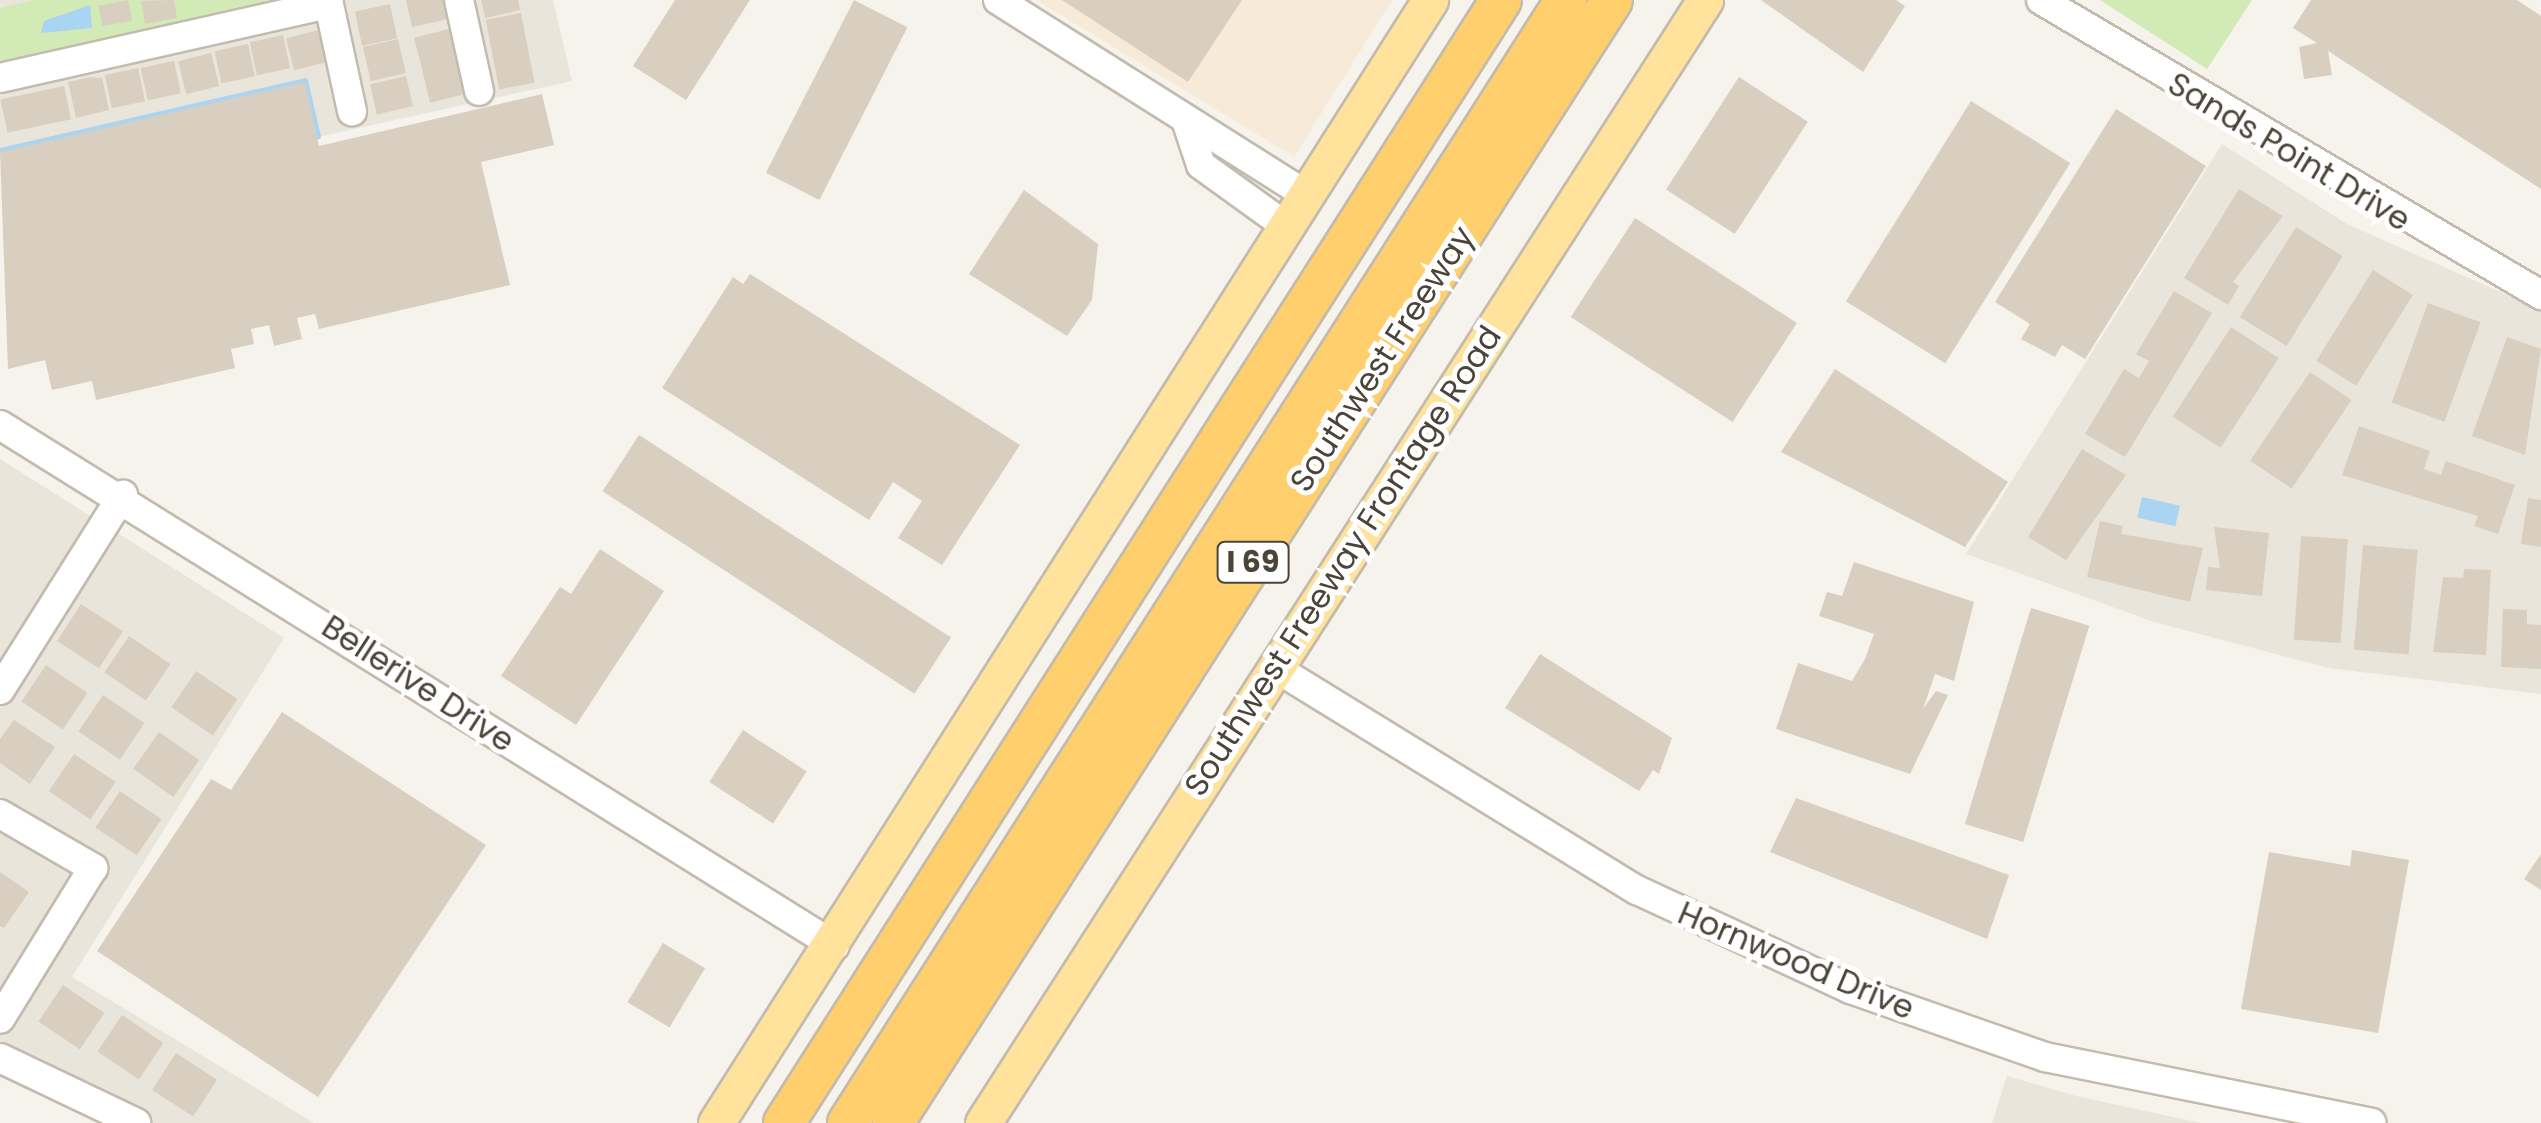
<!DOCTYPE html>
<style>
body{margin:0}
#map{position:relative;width:2541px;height:1123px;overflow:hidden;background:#f6f3ec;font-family:Poppins,sans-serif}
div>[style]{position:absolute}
.residential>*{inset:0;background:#eae5da}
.commercial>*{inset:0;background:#f7ead8}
.green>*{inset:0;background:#d2eab5}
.water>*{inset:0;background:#a9d4f2;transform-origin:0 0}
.stream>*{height:6px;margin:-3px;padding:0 3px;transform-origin:3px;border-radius:3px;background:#a9d4f2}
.building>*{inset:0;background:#d8cfc1;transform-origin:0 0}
.roads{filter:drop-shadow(2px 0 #c2bbae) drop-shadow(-2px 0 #c2bbae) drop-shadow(0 2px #c2bbae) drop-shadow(0 -2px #c2bbae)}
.minor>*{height:28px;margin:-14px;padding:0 14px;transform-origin:14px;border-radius:14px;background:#fff}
.major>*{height:35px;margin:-17.5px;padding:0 17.5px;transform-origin:17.5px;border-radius:17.5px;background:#ffe39c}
.highway>*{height:40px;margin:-20px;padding:0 20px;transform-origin:20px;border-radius:20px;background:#ffcf6e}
span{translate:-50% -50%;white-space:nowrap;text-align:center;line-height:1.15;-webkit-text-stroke:10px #fff;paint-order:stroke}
.shield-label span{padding:2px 8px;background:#fff;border:2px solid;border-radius:8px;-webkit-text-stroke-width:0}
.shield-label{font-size:30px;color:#4b4439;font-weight:700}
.street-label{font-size:32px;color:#4b4439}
</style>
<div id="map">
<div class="residential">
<div style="clip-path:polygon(0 0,553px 0,572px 81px,318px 137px,304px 81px,0 151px)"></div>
<div style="clip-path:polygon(2222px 144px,2347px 224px,2541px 310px,2541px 694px,2329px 668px,2154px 622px,1966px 554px)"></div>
<div style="clip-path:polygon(0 459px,284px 638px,72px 977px,314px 1123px,103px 1123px,0 1077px)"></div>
<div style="clip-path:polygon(2007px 1076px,2076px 1096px,2201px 1123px,1992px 1123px)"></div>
</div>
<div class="commercial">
<div style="clip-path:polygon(1036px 0,1392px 0,1294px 157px)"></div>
</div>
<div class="green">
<div style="clip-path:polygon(34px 0,293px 0,0 67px,0 8px)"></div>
<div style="clip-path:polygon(2100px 0,2252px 0,2207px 69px)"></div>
</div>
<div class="water">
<div style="clip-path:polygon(90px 5px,92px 28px,41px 33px,44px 21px)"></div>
<div style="left:2142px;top:497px;width:39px;height:21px;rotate:13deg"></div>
</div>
<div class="stream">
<div style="left:0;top:151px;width:313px;rotate:-12.9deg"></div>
<div style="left:305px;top:81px;width:57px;rotate:76.9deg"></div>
</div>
<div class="building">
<div style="left:128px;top:0;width:21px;height:30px;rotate:79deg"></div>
<div style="clip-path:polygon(174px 0,177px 18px,145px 24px,141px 1px)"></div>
<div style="clip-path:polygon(406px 0,444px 0,448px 19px,412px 27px)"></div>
<div style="clip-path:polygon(481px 0,518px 0,520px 10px,485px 18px)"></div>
<div style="clip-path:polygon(675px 0,750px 0,686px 100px,633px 66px)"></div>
<div style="left:854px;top:0;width:60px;height:194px;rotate:27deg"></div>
<div style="clip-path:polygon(1062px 0,1242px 0,1188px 82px)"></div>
<div style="clip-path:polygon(1761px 0,1896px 0,1905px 6px,1863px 72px)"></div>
<div style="clip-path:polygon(2311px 0,2517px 0,2541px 16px,2541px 189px,2328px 51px,2332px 75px,2304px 79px,2299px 47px,2317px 43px,2293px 28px)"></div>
<div style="left:390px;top:4px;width:35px;height:36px;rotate:78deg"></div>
<div style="left:521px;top:13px;width:71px;height:36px;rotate:79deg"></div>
<div style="left:449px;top:29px;width:67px;height:36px;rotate:76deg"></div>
<div style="left:319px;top:30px;width:33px;height:34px;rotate:76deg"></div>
<div style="left:283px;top:35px;width:34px;height:34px;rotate:78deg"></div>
<div style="left:398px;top:39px;width:35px;height:36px;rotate:77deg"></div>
<div style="left:248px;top:44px;width:33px;height:34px;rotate:78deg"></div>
<div style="left:211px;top:53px;width:34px;height:34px;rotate:76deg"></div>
<div style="left:174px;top:61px;width:33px;height:34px;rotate:78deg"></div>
<div style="left:138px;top:68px;width:34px;height:34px;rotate:78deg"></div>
<div style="left:406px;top:76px;width:31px;height:37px;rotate:77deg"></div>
<div style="clip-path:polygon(90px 77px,102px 78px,109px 110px,76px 118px,68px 82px)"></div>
<div style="left:1739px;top:77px;width:82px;height:134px;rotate:33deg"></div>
<div style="clip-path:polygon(305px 82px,319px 146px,542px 94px,554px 145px,481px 162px,510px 285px,319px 329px,315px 314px,297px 318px,302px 339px,274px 346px,269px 325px,251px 329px,254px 344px,231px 349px,235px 368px,96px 400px,92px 381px,52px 390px,45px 360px,8px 369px,0 152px)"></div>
<div style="left:64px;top:86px;width:34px;height:65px;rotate:78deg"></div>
<div style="left:1971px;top:101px;width:117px;height:236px;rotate:32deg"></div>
<div style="clip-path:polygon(2116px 109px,2206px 166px,2085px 359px,2062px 345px,2055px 357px,2021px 339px,2030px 324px,1995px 302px)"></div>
<div style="clip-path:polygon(2239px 189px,2283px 216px,2233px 282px,2239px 286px,2228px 305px,2184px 278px)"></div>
<div style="clip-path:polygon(1024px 190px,1098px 244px,1092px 300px,1067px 336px,969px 274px)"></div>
<div style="left:1635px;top:218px;width:193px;height:118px;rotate:33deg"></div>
<div style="left:2296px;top:227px;width:55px;height:106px;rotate:32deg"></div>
<div style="left:2373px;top:270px;width:47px;height:107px;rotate:32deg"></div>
<div style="clip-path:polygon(750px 274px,1020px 445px,942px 565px,898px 538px,922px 501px,893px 482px,869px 520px,662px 388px,733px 277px,743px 284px)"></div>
<div style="clip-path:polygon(2174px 291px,2212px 313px,2125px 457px,2085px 434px,2124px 369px,2139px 378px,2149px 361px,2136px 354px)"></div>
<div style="left:2428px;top:303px;width:56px;height:106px;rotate:20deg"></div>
<div style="left:2231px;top:327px;width:57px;height:107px;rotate:33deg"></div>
<div style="clip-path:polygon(2507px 337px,2541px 349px,2525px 455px,2472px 436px)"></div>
<div style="clip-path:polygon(1835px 369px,2008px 482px,1965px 547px,1781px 452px)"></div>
<div style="left:2310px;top:372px;width:50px;height:107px;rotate:34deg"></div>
<div style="clip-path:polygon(2359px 426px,2430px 451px,2424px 469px,2441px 475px,2446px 461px,2515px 485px,2498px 534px,2474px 526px,2478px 516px,2342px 475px)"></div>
<div style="left:639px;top:435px;width:372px;height:67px;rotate:33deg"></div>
<div style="clip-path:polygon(2082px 449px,2126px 475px,2066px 560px,2028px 537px)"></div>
<div style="clip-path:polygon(2528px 498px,2541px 500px,2541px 547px,2521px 544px)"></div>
<div style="clip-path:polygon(2100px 521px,2123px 526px,2121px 534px,2203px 548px,2190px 602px,2087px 577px)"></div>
<div style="clip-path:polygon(2214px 527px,2269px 533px,2262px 596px,2206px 590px,2208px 567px,2220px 568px)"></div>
<div style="left:2301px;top:536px;width:47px;height:104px;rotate:4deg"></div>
<div style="left:2363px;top:545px;width:55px;height:105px;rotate:5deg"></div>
<div style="clip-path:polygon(600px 549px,664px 591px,576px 725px,501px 676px,560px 587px,571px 594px)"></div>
<div style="clip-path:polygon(1854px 562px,1974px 602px,1954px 681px,1935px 674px,1923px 709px,1936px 691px,1948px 695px,1910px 774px,1776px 729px,1798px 663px,1852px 681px,1865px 659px,1874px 634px,1819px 616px,1827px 592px,1842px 596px)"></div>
<div style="clip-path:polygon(2464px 569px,2491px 570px,2486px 655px,2433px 652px,2443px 577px,2463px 578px)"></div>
<div style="left:81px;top:604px;width:50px;height:44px;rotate:33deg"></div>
<div style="left:2031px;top:608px;width:61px;height:226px;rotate:17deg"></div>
<div style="clip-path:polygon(2503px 609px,2527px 610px,2527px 624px,2541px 625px,2541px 669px,2501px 667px)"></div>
<div style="left:129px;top:636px;width:50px;height:44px;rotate:34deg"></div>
<div style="clip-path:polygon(1540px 654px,1672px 738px,1659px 774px,1653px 770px,1639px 791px,1505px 708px)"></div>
<div style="left:46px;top:665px;width:50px;height:44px;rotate:34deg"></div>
<div style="left:196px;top:671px;width:50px;height:44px;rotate:34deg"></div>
<div style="left:103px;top:695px;width:50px;height:44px;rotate:34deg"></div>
<div style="clip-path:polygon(282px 712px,486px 845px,318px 1097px,97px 951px,211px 779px,231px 790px)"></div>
<div style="clip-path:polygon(14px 720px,55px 747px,30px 784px,0 763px,0 739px)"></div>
<div style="left:743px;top:730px;width:76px;height:62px;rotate:33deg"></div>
<div style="left:159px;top:732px;width:49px;height:45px;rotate:35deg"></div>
<div style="left:74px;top:754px;width:50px;height:45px;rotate:34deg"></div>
<div style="left:120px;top:791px;width:50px;height:44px;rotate:34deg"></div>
<div style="clip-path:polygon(1796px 798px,2009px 875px,1987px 939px,1770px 852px)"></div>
<div style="clip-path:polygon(2352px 850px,2409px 860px,2378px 1033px,2241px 1009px,2269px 852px,2350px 866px)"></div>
<div style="clip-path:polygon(2541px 854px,2541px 890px,2524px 879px)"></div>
<div style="clip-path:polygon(0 872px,29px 892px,4px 928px,0 926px)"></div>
<div style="left:663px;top:943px;width:49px;height:69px;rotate:31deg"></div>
<div style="left:63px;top:985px;width:50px;height:44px;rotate:34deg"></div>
<div style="left:122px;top:1015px;width:50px;height:44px;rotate:34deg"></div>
<div style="left:176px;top:1053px;width:49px;height:44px;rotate:33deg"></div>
</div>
<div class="roads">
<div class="minor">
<div style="left:328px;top:0;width:114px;rotate:77.8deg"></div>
<div style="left:459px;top:0;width:93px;rotate:77.6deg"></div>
<div style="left:998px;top:0;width:365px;rotate:32.3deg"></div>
<div style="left:2041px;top:0;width:581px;rotate:30.54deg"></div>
<div style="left:0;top:78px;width:337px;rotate:-12.7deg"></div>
<div style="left:1186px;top:120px;width:47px;rotate:71.6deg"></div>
<div style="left:1201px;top:165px;width:105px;rotate:35.7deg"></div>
<div style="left:0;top:425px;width:984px;rotate:31.96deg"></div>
<div style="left:1274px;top:667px;width:426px;rotate:31.6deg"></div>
<div style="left:1637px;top:890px;width:235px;rotate:24.9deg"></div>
<div style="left:1850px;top:989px;width:207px;rotate:19.2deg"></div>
<div style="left:2045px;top:1057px;width:333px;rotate:11.4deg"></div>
<div style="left:0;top:690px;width:231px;rotate:-57.8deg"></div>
<div style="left:0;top:814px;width:108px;rotate:30.1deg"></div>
<div style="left:93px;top:868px;width:177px;rotate:121.6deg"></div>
<div style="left:0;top:1058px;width:151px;rotate:25.5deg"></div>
</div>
<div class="major">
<div style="left:716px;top:1123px;width:1331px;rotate:-57.55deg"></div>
<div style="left:983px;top:1123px;width:1335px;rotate:-57.26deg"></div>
</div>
<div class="highway">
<div style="left:784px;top:1123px;width:1332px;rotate:-57.44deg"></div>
<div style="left:848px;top:1123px;width:1333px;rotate:-57.41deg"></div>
<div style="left:893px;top:1123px;width:1333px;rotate:-57.37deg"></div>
</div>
</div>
<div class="shield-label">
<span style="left:1253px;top:562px">I 69</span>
</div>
<div class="street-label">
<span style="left:2289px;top:152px;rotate:31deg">Sands Point Drive</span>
<span style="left:1382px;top:359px;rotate:-57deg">Southwest Freeway</span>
<span style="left:1343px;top:561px;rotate:-57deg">Southwest Freeway Frontage Road</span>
<span style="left:418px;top:684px;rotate:33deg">Bellerive Drive</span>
<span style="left:1796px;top:961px;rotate:23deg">Hornwood Drive</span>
</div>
</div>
